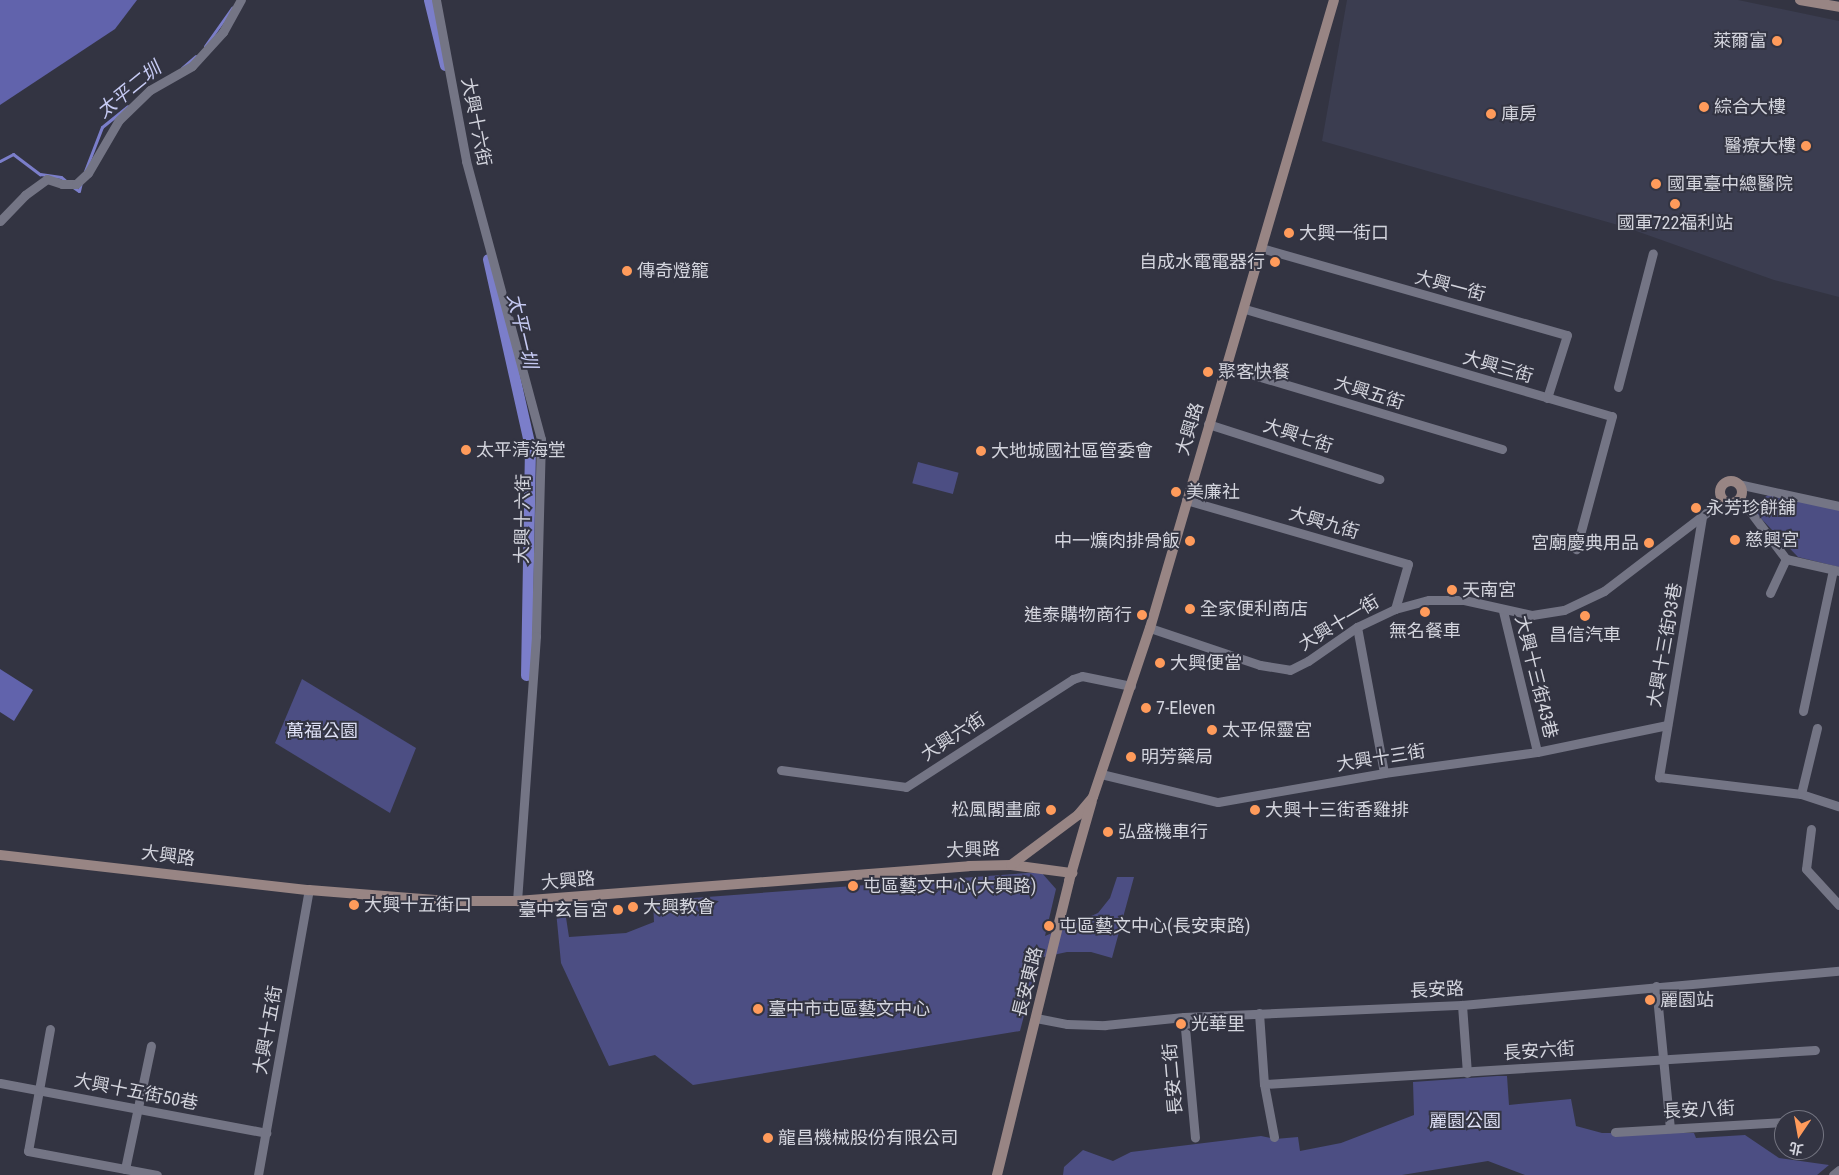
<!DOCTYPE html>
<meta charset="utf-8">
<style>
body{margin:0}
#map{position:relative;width:1839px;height:1175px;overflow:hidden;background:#333442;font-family:"Roboto Condensed","Noto Sans TC",sans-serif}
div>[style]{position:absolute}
.built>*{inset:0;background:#3b3d50}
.green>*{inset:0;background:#4c4e83;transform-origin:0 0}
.forest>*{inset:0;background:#6163ac}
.stream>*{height:3px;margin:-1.5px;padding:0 1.5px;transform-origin:1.5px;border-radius:1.5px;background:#7b7eca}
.canal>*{height:11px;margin:-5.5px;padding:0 5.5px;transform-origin:5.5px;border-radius:5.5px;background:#7b7eca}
.street>*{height:9px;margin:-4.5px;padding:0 4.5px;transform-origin:4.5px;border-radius:4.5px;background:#747585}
.secondary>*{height:10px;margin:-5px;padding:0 5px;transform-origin:5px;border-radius:5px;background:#988584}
.secondary>.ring{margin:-5px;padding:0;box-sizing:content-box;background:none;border:10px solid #988584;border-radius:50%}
.dots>*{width:14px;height:14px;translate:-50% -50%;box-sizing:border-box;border:2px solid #333442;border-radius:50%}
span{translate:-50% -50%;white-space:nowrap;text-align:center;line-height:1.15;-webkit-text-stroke:4px #333442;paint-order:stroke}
.poi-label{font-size:18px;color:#d3d4dd}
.right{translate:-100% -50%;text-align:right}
.left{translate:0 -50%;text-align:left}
.street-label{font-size:18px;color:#d3d4dd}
.park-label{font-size:18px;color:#dddff4}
.water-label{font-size:19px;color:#c6caf3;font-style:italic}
.north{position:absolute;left:1774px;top:1110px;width:50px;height:50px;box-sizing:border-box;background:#333442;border:1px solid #737480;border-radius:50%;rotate:192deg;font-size:14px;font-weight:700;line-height:20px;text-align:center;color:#d3d4dd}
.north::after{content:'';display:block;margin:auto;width:18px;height:22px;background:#ff9b5b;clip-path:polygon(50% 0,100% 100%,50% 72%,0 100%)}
</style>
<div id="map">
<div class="built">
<div style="clip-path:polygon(1347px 0,1738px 0,1839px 21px,1839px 297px,1774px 280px,1625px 227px,1322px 141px)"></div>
</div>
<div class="green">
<div style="left:918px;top:462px;width:42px;height:22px;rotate:15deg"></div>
<div style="clip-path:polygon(1771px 493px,1839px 509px,1839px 567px,1798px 557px,1750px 507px)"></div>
<div style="clip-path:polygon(302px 679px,416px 748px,390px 813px,275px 743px)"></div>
<div style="clip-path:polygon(1041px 872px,1056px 889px,1045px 936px,1098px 913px,1110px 898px,1117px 877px,1134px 877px,1112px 958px,1091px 952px,1067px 952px,1039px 958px,1020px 1031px,693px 1085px,655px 1055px,609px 1066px,561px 963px,556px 911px,565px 911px,569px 937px,626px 933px,654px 922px,653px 901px)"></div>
<div style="clip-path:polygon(1497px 1076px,1507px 1076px,1509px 1105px,1571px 1099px,1576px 1126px,1602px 1133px,1694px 1133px,1696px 1138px,1745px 1135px,1779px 1158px,1829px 1165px,1817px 1175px,1525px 1175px,1488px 1161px,1402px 1175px,1063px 1175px,1064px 1167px,1083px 1150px,1113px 1161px,1131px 1152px,1261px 1136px,1275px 1139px,1298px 1137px,1300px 1151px,1341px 1143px,1414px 1115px,1413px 1082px)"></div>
</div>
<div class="forest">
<div style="clip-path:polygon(0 0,137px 0,115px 29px,0 105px)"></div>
<div style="clip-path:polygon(0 669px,33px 690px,14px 721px,0 712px)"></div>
</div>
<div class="stream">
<div style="left:205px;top:46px;width:47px;rotate:-54.6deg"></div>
<div style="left:182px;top:68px;width:18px;rotate:-41deg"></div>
<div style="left:0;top:161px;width:15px;rotate:-28deg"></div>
<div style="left:13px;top:154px;width:34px;rotate:37deg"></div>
<div style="left:40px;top:174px;width:21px;rotate:8deg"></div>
<div style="left:61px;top:177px;width:8px;rotate:40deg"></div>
<div style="left:85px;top:171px;width:47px;rotate:-68.9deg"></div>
<div style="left:102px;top:127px;width:33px;rotate:-39deg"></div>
<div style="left:73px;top:187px;width:7px;rotate:34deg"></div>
<div style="left:79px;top:191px;width:9px;rotate:-77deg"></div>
</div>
<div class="canal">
<div style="left:429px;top:0;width:67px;rotate:76.2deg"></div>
<div style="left:488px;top:259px;width:193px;rotate:77.4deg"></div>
<div style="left:530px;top:447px;width:228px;rotate:91deg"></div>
</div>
<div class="street">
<div style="left:436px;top:0;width:164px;rotate:79.4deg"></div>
<div style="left:466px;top:161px;width:288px;rotate:74.9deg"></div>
<div style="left:541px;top:439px;width:197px;rotate:91.5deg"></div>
<div style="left:536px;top:636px;width:266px;rotate:94.1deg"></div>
<div style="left:0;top:221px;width:36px;rotate:-46deg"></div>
<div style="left:25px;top:195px;width:27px;rotate:-36deg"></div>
<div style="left:47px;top:179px;width:16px;rotate:18deg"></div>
<div style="left:62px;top:184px;width:14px"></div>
<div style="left:76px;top:184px;width:16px;rotate:-43deg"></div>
<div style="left:88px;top:173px;width:61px;rotate:-59.7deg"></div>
<div style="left:119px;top:120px;width:43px;rotate:-44.1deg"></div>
<div style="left:150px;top:90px;width:48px;rotate:-29.7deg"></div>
<div style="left:192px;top:66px;width:46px;rotate:-47.6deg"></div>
<div style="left:223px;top:32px;width:37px;rotate:-61deg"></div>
<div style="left:1261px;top:248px;width:318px;rotate:15.9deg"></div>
<div style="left:1567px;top:335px;width:66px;rotate:107.6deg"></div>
<div style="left:1245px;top:309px;width:382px;rotate:16.3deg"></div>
<div style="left:1612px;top:416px;width:138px;rotate:105.1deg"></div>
<div style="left:1227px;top:367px;width:287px;rotate:16.6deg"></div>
<div style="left:1618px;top:387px;width:138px;rotate:-75.4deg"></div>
<div style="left:1208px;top:424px;width:180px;rotate:17.8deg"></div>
<div style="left:1738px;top:484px;width:103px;rotate:12.3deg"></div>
<div style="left:1740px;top:498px;width:76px;rotate:53deg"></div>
<div style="left:1786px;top:559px;width:54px;rotate:12.8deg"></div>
<div style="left:1186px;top:500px;width:231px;rotate:16.1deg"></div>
<div style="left:1408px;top:564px;width:47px;rotate:106.1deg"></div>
<div style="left:1702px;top:517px;width:264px;rotate:99.4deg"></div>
<div style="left:1659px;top:777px;width:143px;rotate:6.8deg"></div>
<div style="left:1801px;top:794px;width:40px;rotate:18deg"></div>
<div style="left:1770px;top:593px;width:38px;rotate:-65deg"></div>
<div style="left:1503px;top:611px;width:145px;rotate:76.4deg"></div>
<div style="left:1357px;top:627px;width:148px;rotate:79.5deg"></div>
<div style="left:1150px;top:628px;width:116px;rotate:18.6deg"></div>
<div style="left:1260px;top:665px;width:30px;rotate:9deg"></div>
<div style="left:1290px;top:670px;width:20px;rotate:-27deg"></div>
<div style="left:1308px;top:661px;width:60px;rotate:-34.8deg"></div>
<div style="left:1357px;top:627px;width:42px;rotate:-25.3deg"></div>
<div style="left:1395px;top:609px;width:35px;rotate:-15deg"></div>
<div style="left:1429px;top:600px;width:35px"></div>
<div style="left:1464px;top:600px;width:70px;rotate:12.4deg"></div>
<div style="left:1532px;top:615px;width:32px;rotate:-9deg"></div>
<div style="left:1564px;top:610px;width:44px;rotate:-25.4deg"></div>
<div style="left:1604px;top:591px;width:150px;rotate:-37.4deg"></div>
<div style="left:1803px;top:711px;width:144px;rotate:-78deg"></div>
<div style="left:781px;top:770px;width:126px;rotate:7.7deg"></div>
<div style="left:906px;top:787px;width:199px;rotate:-32.9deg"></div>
<div style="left:1073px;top:679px;width:9px;rotate:-18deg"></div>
<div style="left:1082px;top:676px;width:50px;rotate:11.5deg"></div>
<div style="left:1101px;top:774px;width:120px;rotate:13.5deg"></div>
<div style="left:1218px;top:802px;width:169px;rotate:-9.9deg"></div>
<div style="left:1384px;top:773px;width:154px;rotate:-7.8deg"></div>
<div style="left:1537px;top:752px;width:133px;rotate:-11.7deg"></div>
<div style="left:1801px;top:794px;width:68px;rotate:-76.4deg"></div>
<div style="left:1811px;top:829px;width:40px;rotate:97.1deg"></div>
<div style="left:1806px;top:869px;width:49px;rotate:47.5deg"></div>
<div style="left:1656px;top:986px;width:143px;rotate:84.4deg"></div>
<div style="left:1462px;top:1005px;width:68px;rotate:85.8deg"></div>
<div style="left:1259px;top:1013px;width:71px;rotate:86deg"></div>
<div style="left:1264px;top:1084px;width:54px;rotate:79.3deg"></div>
<div style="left:1184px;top:1017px;width:121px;rotate:84.8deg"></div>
<div style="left:1036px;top:1018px;width:32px;rotate:11deg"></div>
<div style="left:1067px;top:1024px;width:38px;rotate:2deg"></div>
<div style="left:1105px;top:1025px;width:79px;rotate:-5.8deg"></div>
<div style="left:1184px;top:1017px;width:278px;rotate:-2.5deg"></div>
<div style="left:1462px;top:1005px;width:379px;rotate:-5.2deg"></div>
<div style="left:50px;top:1029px;width:124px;rotate:100.2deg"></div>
<div style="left:28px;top:1151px;width:131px;rotate:10.5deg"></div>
<div style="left:0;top:1083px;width:271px;rotate:10.6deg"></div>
<div style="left:1264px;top:1084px;width:552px;rotate:-3.53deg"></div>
<div style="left:1615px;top:1132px;width:169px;rotate:-3.4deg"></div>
<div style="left:125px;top:1169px;width:126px;rotate:-78.1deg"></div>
<div style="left:258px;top:1175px;width:290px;rotate:-79.9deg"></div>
<div style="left:1833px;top:1175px;width:8px;rotate:-40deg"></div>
</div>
<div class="secondary">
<div style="left:1800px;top:0;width:40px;rotate:10deg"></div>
<div class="ring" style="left:1720px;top:481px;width:12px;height:12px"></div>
<div style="left:0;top:855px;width:311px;rotate:6.5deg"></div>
<div style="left:309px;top:890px;width:139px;rotate:4.5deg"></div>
<div style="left:448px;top:901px;width:69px"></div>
<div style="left:517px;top:901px;width:453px;rotate:-4.4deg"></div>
<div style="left:969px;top:866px;width:42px;rotate:-1.4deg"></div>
<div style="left:1011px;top:865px;width:62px;rotate:7.5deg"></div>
<div style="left:1011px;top:865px;width:84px;rotate:-36.7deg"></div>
<div style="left:1078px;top:815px;width:23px;rotate:-50deg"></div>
<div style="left:1093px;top:797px;width:178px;rotate:-71.4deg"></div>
<div style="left:1150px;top:628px;width:654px;rotate:-73.67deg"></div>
<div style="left:997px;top:1175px;width:303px;rotate:-76.2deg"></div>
<div style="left:1069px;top:881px;width:83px;rotate:-74deg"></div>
</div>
<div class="dots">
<div style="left:1777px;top:41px;background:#ff9b5b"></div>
<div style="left:1704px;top:107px;background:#ff9b5b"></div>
<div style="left:1491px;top:114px;background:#ff9b5b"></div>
<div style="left:1806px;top:146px;background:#ff9b5b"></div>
<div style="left:1656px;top:184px;background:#ff9b5b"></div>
<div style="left:1675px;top:204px;background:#ff9b5b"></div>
<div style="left:1289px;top:233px;background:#ff9b5b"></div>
<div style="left:1275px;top:262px;background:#ff9b5b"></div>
<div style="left:627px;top:271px;background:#ff9b5b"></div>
<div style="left:1208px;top:372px;background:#ff9b5b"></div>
<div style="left:466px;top:450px;background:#ff9b5b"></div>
<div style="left:981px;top:451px;background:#ff9b5b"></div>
<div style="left:1176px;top:492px;background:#ff9b5b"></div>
<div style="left:1696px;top:508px;background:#ff9b5b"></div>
<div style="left:1735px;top:540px;background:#ff9b5b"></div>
<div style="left:1190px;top:541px;background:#ff9b5b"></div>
<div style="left:1649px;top:543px;background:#ff9b5b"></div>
<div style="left:1452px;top:590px;background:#ff9b5b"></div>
<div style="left:1190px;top:609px;background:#ff9b5b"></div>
<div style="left:1425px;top:612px;background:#ff9b5b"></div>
<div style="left:1142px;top:615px;background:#ff9b5b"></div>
<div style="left:1585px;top:616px;background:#ff9b5b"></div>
<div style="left:1160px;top:663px;background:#ff9b5b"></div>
<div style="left:1146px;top:708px;background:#ff9b5b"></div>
<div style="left:1212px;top:730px;background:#ff9b5b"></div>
<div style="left:1131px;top:757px;background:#ff9b5b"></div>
<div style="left:1051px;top:810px;background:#ff9b5b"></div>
<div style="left:1255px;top:810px;background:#ff9b5b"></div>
<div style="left:1108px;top:832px;background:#ff9b5b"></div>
<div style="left:853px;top:886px;background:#ff9b5b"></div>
<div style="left:354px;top:905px;background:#ff9b5b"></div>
<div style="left:633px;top:907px;background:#ff9b5b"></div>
<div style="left:618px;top:910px;background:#ff9b5b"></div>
<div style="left:1049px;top:926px;background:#ff9b5b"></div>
<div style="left:1650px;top:1000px;background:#ff9b5b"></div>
<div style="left:758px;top:1009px;background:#ff9b5b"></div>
<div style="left:1181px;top:1024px;background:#ff9b5b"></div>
<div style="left:768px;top:1138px;background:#ff9b5b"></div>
</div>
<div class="poi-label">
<span class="right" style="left:1767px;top:41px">萊爾富</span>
<span class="left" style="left:1714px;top:107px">綜合大樓</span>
<span class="left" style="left:1501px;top:114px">庫房</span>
<span class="right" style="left:1796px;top:146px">醫療大樓</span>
<span class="left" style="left:1667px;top:184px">國軍臺中總醫院</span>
<span style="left:1675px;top:223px">國軍722福利站</span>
<span class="left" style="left:1299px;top:233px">大興一街口</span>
<span class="right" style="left:1265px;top:262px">自成水電電器行</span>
<span class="left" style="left:637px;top:271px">傳奇燈籠</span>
<span class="left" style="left:1218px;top:372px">聚客快餐</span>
<span class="left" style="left:476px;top:450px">太平清海堂</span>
<span class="left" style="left:991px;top:451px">大地城國社區管委會</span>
<span class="left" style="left:1186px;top:492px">美廉社</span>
<span class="left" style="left:1706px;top:508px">永芳珍餅舖</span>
<span class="left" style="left:1745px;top:540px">慈興宮</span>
<span class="right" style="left:1180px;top:541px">中一爌肉排骨飯</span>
<span class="right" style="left:1639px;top:543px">宮廟慶典用品</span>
<span class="left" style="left:1462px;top:590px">天南宮</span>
<span class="left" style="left:1200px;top:609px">全家便利商店</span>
<span class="right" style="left:1132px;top:615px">進泰購物商行</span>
<span style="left:1425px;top:631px">無名餐車</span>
<span style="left:1585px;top:635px">昌信汽車</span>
<span class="left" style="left:1170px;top:663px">大興便當</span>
<span class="left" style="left:1156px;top:708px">7-Eleven</span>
<span class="left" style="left:1222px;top:730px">太平保靈宮</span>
<span class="left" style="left:1141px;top:757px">明芳藥局</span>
<span class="right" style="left:1041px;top:810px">松風閣畫廊</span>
<span class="left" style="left:1265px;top:810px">大興十三街香雞排</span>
<span class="left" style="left:1118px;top:832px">弘盛機車行</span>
<span class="left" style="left:863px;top:886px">屯區藝文中心(大興路)</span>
<span class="left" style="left:364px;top:905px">大興十五街口</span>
<span class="left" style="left:643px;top:907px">大興教會</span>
<span class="right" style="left:608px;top:910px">臺中玄旨宮</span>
<span class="left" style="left:1059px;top:926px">屯區藝文中心(長安東路)</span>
<span class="left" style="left:1660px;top:1000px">麗園站</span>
<span class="left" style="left:768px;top:1009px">臺中市屯區藝文中心</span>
<span class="left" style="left:1191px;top:1024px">光華里</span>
<span class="left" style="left:778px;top:1138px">龍昌機械股份有限公司</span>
</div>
<div class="street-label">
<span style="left:476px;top:122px;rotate:79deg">大興十六街</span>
<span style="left:1450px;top:286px;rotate:15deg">大興一街</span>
<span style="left:1498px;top:367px;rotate:16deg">大興三街</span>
<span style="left:1369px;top:393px;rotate:17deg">大興五街</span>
<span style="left:1190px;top:429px;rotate:-73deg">大興路</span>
<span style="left:1298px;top:436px;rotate:18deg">大興七街</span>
<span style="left:523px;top:519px;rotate:-89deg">大興十六街</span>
<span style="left:1324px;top:523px;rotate:16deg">大興九街</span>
<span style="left:1339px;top:623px;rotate:-31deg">大興十一街</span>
<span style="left:1665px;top:645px;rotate:-80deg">大興十三街93巷</span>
<span style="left:1536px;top:677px;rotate:76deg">大興十三街43巷</span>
<span style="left:953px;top:737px;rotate:-33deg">大興六街</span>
<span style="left:1381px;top:758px;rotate:-9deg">大興十三街</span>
<span style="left:973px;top:850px;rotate:-2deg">大興路</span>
<span style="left:168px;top:856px;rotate:7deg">大興路</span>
<span style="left:568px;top:881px;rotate:-5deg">大興路</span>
<span style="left:1028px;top:982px;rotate:-76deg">長安東路</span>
<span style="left:1437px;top:990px;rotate:-3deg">長安路</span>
<span style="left:268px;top:1030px;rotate:-80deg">大興十五街</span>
<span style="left:1539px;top:1051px;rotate:-4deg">長安六街</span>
<span style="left:1173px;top:1079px;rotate:-95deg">長安二街</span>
<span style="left:136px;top:1092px;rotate:11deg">大興十五街50巷</span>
<span style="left:1699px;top:1110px;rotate:-3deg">長安八街</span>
</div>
<div class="park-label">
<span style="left:322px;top:731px">萬福公園</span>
<span style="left:1465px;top:1121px">麗園公園</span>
</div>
<div class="water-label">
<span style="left:129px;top:90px;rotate:-39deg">太平二圳</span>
<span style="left:522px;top:331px;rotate:77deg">太平一圳</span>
</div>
<div class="north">北</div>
</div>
